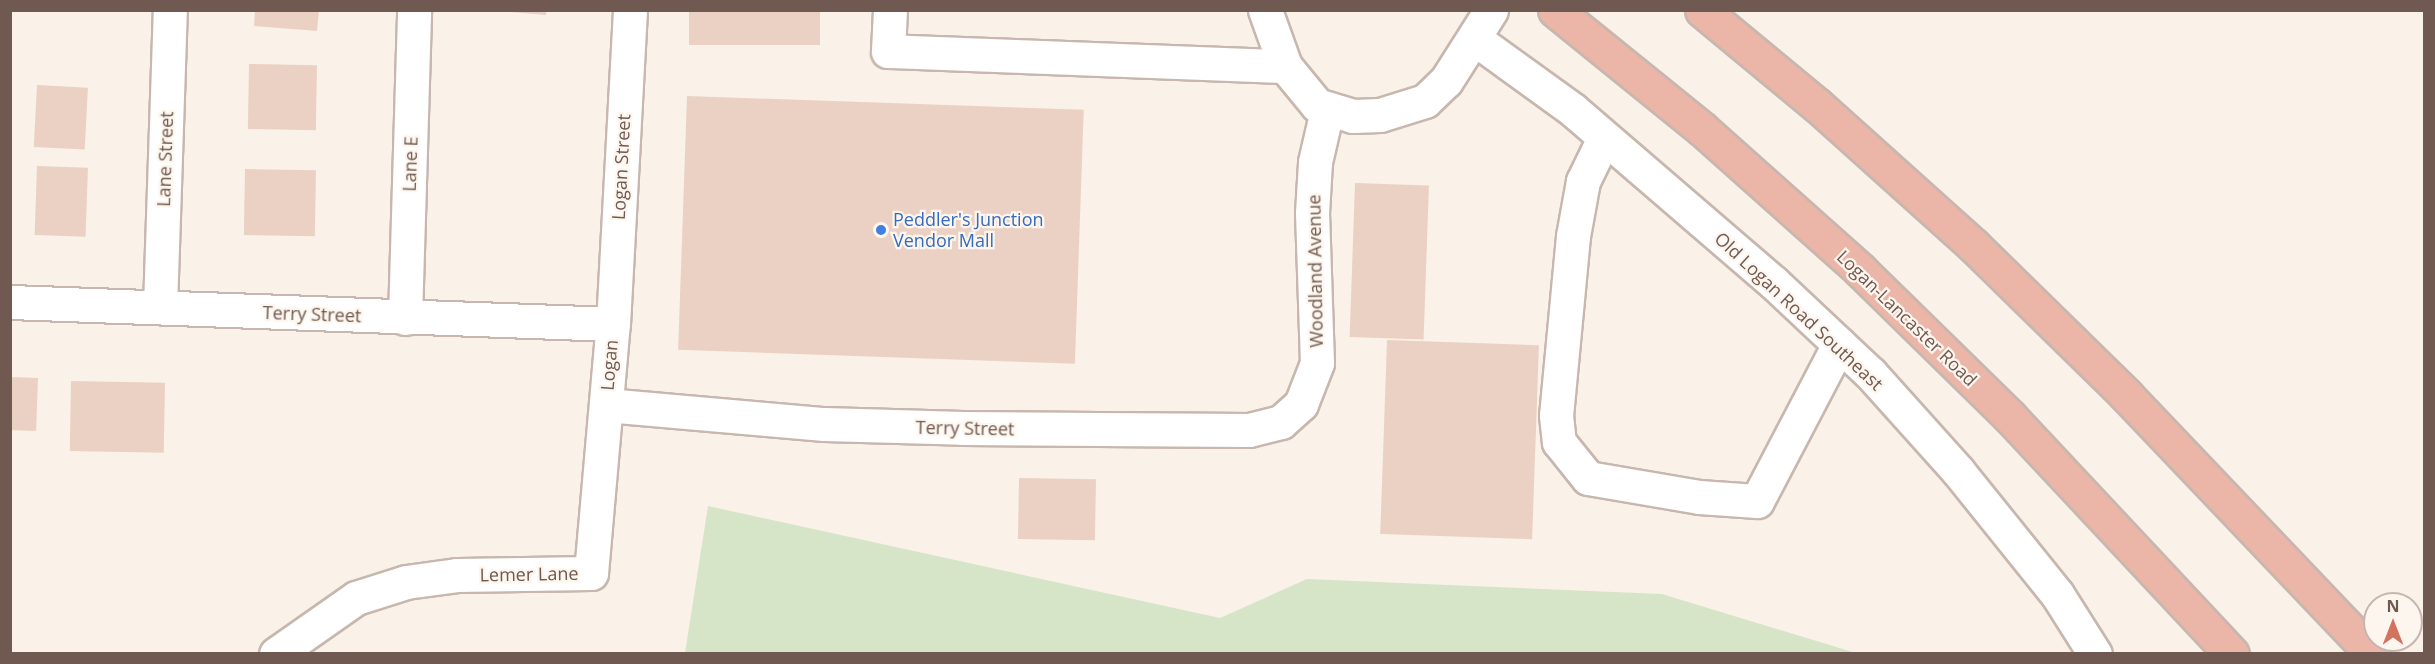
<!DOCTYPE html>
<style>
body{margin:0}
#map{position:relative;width:2435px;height:664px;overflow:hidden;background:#faf2e8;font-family:"Open Sans",sans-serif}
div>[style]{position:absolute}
.green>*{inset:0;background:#d6e5c8}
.building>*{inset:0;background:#ebd1c3;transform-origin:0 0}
.roads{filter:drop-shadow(2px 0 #c7b7ae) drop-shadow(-2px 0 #c7b7ae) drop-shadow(0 2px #c7b7ae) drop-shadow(0 -2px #c7b7ae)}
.minor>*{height:33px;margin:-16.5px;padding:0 16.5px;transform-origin:16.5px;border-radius:16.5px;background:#fff}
.highway>*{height:33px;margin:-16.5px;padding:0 16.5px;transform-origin:16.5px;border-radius:16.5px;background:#ebb5a7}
.dots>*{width:16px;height:16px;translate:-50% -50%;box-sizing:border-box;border:3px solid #fdf6ee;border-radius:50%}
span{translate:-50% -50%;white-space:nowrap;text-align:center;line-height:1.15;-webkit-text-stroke:4.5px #fdf6ee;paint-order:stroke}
.street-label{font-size:18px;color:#705950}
.shop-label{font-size:18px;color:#366cbe}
.left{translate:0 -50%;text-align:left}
.frame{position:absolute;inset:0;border:12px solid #705950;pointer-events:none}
.north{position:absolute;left:2363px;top:592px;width:60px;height:60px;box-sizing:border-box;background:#fdf6ee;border:2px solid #c5b7af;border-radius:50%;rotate:0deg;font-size:16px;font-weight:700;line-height:24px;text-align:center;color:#705950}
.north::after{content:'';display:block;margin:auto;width:21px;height:27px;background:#d3725e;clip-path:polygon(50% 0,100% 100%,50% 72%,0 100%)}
</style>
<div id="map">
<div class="green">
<div style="clip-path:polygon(708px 506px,1220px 618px,1307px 579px,1662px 594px,1856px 653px,685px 653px)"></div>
</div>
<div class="building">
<div style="clip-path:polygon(255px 10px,319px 10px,317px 31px,254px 26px)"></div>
<div style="clip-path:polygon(487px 10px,546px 10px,546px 15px)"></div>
<div style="left:689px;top:10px;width:131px;height:35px"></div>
<div style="left:249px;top:64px;width:68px;height:65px;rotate:1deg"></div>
<div style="left:37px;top:85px;width:51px;height:62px;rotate:3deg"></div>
<div style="left:687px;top:96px;width:397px;height:254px;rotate:2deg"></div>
<div style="left:37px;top:166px;width:51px;height:69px;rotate:2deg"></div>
<div style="left:245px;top:169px;width:71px;height:66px;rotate:1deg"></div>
<div style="left:1355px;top:183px;width:74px;height:154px;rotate:2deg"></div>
<div style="left:1387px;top:340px;width:152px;height:194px;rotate:2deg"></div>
<div style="left:10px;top:377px;width:28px;height:53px;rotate:2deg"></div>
<div style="left:71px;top:381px;width:94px;height:70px;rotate:1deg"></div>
<div style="left:1019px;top:478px;width:77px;height:61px;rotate:1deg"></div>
</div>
<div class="roads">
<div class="minor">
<div style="left:890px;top:10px;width:41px;rotate:92.8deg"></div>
<div style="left:888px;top:51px;width:397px;rotate:2.2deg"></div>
<div style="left:1265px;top:10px;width:59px;rotate:70.3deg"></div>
<div style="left:1285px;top:66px;width:50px;rotate:50.6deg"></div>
<div style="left:1317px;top:105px;width:38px;rotate:17deg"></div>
<div style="left:1353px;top:116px;width:27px;rotate:-2deg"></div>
<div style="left:1380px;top:115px;width:47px;rotate:-17.3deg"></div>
<div style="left:1425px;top:101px;width:29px;rotate:-44deg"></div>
<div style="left:1446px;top:81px;width:84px;rotate:-57.6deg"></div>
<div style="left:1475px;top:39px;width:121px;rotate:35.9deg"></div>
<div style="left:1573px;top:110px;width:264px;rotate:40.7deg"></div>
<div style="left:1773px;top:282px;width:134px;rotate:43.2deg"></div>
<div style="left:1871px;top:374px;width:130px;rotate:48.1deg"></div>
<div style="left:1958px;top:471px;width:158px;rotate:51.2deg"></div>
<div style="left:2057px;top:594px;width:71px;rotate:57.7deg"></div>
<div style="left:1604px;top:138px;width:48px;rotate:116deg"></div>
<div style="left:1583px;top:181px;width:56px;rotate:100.3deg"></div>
<div style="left:1573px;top:236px;width:180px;rotate:95.4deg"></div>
<div style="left:1556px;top:415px;width:27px;rotate:84deg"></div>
<div style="left:1559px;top:442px;width:46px;rotate:51.1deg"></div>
<div style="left:1588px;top:478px;width:113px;rotate:9.7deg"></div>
<div style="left:1699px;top:497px;width:58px;rotate:3.9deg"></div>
<div style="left:1757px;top:501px;width:177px;rotate:-62.4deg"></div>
<div style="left:10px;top:302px;width:603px;rotate:2.09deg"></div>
<div style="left:160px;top:307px;width:297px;rotate:-88.1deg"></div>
<div style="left:405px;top:318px;width:308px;rotate:-88.3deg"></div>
<div style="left:606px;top:405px;width:219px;rotate:5deg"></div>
<div style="left:824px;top:424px;width:139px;rotate:1.6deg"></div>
<div style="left:963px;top:428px;width:286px;rotate:0.4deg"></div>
<div style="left:1249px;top:430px;width:33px;rotate:-14deg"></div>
<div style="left:1281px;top:422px;width:27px;rotate:-42deg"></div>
<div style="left:1301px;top:404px;width:44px;rotate:-68.7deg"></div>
<div style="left:1317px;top:363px;width:150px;rotate:-91.9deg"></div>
<div style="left:1312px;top:213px;width:51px;rotate:-86.6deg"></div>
<div style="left:1315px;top:162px;width:53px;rotate:-77deg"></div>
<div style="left:276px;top:654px;width:98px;rotate:-35deg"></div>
<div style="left:356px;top:598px;width:52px;rotate:-17.7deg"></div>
<div style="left:406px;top:582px;width:51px;rotate:-7.8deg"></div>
<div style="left:457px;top:575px;width:134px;rotate:-0.9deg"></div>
<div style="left:591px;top:573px;width:250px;rotate:-85deg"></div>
<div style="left:613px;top:324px;width:314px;rotate:-86.9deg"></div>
</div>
<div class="highway">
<div style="left:1555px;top:10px;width:189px;rotate:39deg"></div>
<div style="left:1702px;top:129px;width:212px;rotate:41.7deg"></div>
<div style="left:1860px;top:270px;width:211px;rotate:44.4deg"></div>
<div style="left:2011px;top:418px;width:323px;rotate:46.9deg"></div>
<div style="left:1702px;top:10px;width:149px;rotate:39.6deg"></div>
<div style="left:1817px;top:105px;width:211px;rotate:41.9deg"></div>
<div style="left:1974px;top:246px;width:213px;rotate:44.4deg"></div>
<div style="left:2126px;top:395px;width:358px;rotate:46.4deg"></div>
</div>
</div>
<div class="dots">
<div style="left:881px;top:230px;background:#3f7fe0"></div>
</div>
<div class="street-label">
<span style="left:165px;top:159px;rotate:-88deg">Lane Street</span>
<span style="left:410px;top:164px;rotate:-88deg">Lane E</span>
<span style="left:621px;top:167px;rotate:-87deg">Logan Street</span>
<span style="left:1315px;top:271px;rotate:-91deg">Woodland Avenue</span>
<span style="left:1799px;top:311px;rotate:43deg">Old Logan Road Southeast</span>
<span style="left:312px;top:314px;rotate:2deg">Terry Street</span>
<span style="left:1907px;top:318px;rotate:44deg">Logan-Lancaster Road</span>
<span style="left:609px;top:365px;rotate:-85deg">Logan</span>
<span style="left:965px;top:428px;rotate:1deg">Terry Street</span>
<span style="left:529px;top:574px;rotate:-1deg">Lemer Lane</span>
</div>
<div class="shop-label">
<span class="left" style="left:893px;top:230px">Peddler's Junction<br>Vendor Mall</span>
</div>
<div class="frame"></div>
<div class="north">N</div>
</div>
